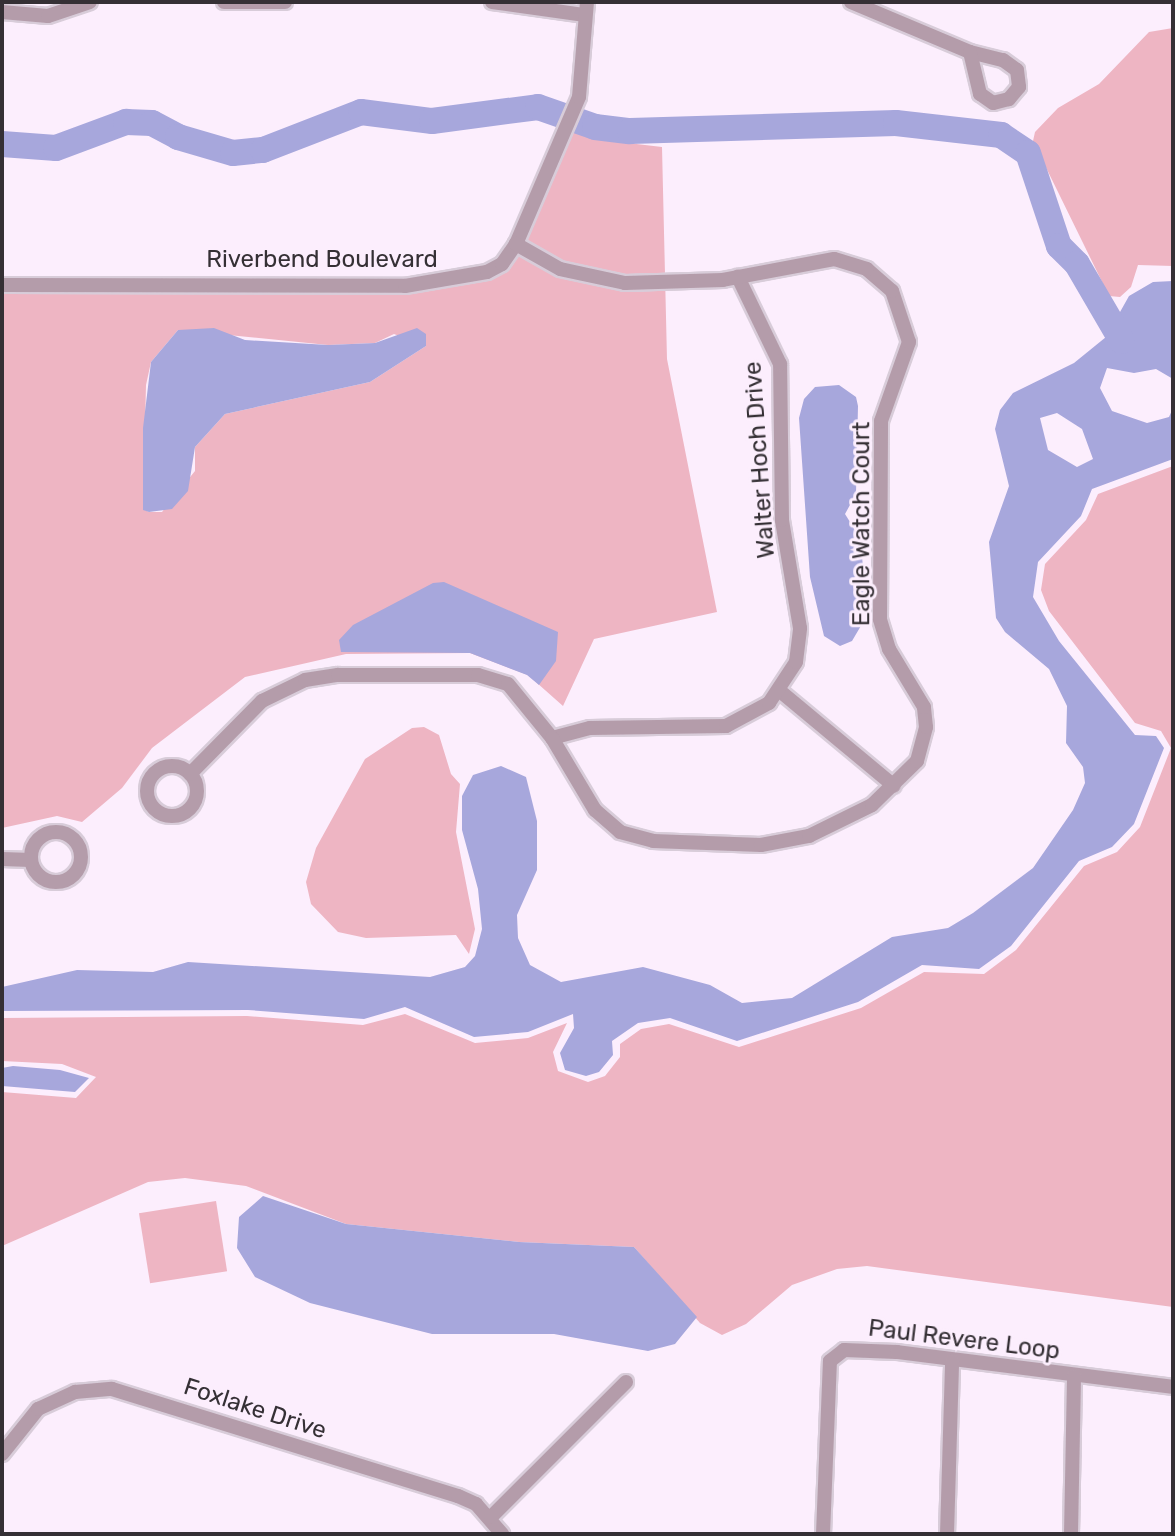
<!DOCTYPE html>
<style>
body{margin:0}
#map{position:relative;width:1175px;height:1536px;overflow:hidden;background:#fceefd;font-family:Rubik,sans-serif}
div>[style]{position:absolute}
.green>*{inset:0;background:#eeb5c3;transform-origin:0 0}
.water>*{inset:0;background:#a7a7dc}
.river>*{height:26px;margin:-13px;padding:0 13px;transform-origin:13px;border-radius:13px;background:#a7a7dc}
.roads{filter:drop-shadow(2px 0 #d8ccd9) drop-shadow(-2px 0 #d8ccd9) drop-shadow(0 2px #d8ccd9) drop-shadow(0 -2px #d8ccd9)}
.street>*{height:14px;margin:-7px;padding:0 7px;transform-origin:7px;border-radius:7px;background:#b49caa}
.street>.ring{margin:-7px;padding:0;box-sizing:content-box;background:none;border:14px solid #b49caa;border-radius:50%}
span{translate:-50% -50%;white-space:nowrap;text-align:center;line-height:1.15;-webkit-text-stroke:6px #fceefd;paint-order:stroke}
.street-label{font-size:24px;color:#353035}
.frame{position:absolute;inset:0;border:4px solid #353035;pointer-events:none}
</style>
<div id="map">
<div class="green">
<div style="clip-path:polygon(1173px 28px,1173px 266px,1138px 265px,1131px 287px,1120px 297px,1109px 296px,1033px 141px,1035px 132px,1058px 108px,1099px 84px,1149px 32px)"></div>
<div style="clip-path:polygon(evenodd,567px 122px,611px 141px,662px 147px,667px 359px,717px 612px,594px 639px,563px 706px,528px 675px,470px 653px,346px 654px,245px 677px,152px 748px,122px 788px,82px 822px,57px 816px,2px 828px,2px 280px,419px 279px,490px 265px,516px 234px,567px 122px,178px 330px,328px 345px,375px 343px,394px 334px,426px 346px,370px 382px,225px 414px,195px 447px,195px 471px,162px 512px,149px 512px,143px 509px,146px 385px,151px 362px,178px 330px)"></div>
<div style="clip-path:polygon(1173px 466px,1173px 1307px,867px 1266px,837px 1269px,792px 1285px,746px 1324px,722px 1335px,700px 1323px,634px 1247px,519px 1242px,346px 1224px,246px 1186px,185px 1178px,148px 1182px,2px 1246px,2px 1092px,76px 1098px,96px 1077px,62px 1064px,2px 1061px,2px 1018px,247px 1016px,363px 1025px,405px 1014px,475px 1043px,528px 1038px,567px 1023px,553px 1052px,558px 1071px,588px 1082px,605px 1076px,620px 1057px,620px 1044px,641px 1029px,669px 1024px,739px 1047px,861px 1008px,924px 972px,984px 974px,1016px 950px,1084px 866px,1117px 852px,1140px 827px,1171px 748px,1161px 731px,1135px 723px,1049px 611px,1041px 590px,1045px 564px,1086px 520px,1098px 494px)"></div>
<div style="clip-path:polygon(424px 727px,439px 735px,451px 774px,460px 784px,456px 832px,475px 929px,469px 954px,456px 935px,366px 938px,338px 932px,311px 904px,306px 882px,316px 848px,365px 759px,412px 728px)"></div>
<div style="left:216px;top:1201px;width:71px;height:78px;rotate:81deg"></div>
</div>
<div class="water">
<div style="clip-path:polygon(evenodd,1173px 281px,1173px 379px,1156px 369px,1134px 373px,1107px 368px,1100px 388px,1112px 411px,1147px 423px,1169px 417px,1173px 408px,1173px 459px,1092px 489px,1081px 516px,1038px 562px,1033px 597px,1059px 641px,1135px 735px,1156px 736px,1164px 748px,1134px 824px,1112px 847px,1079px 861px,1011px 946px,979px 969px,922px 965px,858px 1002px,737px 1041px,670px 1018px,638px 1023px,612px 1041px,613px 1055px,599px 1072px,586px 1076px,565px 1070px,560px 1053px,574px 1028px,573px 1014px,528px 1032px,474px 1037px,405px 1007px,364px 1019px,248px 1010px,2px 1011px,2px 987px,77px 970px,153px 972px,188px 962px,430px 977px,465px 967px,475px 956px,482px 929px,478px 889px,462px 830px,462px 796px,473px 775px,501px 766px,526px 777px,537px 821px,537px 870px,517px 915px,518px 938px,530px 965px,561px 982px,643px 967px,710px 985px,742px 1003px,792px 998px,892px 937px,948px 928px,973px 913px,1033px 868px,1073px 810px,1085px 783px,1083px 767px,1066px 743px,1067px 706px,1049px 669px,1005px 632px,996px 618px,989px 542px,1009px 486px,995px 429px,1000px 410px,1013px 393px,1074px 363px,1106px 337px,1129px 296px,1153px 282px,1173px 281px,1057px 413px,1082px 429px,1093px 459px,1077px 467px,1048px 450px,1040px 418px,1057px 413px)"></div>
<div style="clip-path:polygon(214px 328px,245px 340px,328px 345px,375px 343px,417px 328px,426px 334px,426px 346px,370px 382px,225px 414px,195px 447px,188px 491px,172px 509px,149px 512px,143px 510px,143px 428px,151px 362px,178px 330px)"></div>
<div style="clip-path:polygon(839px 385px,856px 397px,858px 406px,856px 494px,845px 514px,860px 538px,864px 576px,862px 624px,852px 641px,840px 646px,824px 636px,810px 577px,799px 418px,804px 399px,815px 387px)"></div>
<div style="clip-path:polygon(444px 582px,558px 632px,556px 661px,539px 685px,527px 675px,470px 653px,341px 652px,339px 640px,353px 625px,433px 583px)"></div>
<div style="clip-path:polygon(13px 1066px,60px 1070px,89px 1078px,75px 1092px,2px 1086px,2px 1068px)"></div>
<div style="clip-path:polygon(263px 1196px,346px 1224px,519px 1242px,634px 1247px,697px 1317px,675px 1344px,648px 1351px,554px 1334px,432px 1334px,310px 1303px,255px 1277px,237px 1248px,239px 1217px)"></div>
</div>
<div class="river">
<div style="left:2px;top:144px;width:54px;rotate:4.2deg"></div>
<div style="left:56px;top:148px;width:75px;rotate:-20.4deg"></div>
<div style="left:126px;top:122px;width:26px;rotate:2deg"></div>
<div style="left:152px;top:123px;width:30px;rotate:28deg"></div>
<div style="left:178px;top:137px;width:57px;rotate:16.2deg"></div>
<div style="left:233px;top:153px;width:30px;rotate:-6deg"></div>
<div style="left:263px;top:150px;width:105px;rotate:-21.2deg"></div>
<div style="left:361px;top:112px;width:72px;rotate:7.2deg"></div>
<div style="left:432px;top:121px;width:107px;rotate:-7.5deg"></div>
<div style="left:538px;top:107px;width:60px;rotate:19.3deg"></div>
<div style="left:595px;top:127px;width:35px;rotate:7deg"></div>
<div style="left:630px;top:131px;width:266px;rotate:-1.7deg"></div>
<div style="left:896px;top:123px;width:106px;rotate:6.5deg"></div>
<div style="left:1001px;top:135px;width:32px;rotate:34deg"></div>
<div style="left:1028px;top:153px;width:98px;rotate:71.6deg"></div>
<div style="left:1059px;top:246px;width:25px;rotate:45deg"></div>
<div style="left:1077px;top:264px;width:89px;rotate:59.7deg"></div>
</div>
<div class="roads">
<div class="street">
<div style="left:224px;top:2px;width:61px"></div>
<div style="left:492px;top:2px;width:94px;rotate:8deg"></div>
<div style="left:851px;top:2px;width:129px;rotate:22.8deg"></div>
<div style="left:2px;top:12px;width:46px;rotate:5deg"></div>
<div style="left:48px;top:16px;width:44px;rotate:-18.4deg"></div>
<div style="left:970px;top:52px;width:34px;rotate:14deg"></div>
<div style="left:1003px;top:60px;width:17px;rotate:36deg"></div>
<div style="left:1017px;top:70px;width:17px;rotate:83deg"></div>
<div style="left:1019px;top:87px;width:16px;rotate:130deg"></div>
<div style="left:1009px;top:99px;width:16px;rotate:166deg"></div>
<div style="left:993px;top:103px;width:16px;rotate:-145deg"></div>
<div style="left:980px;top:94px;width:43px;rotate:-103.4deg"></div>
<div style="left:2px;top:285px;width:403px;rotate:0.1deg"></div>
<div style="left:405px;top:286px;width:83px;rotate:-9.7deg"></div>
<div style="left:487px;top:272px;width:17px;rotate:-28deg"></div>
<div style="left:502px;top:264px;width:24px;rotate:-55deg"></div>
<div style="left:516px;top:244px;width:160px;rotate:-66.8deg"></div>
<div style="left:579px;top:97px;width:95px;rotate:-85.2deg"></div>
<div style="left:780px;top:691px;width:148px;rotate:39.8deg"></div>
<div style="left:552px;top:738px;width:39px;rotate:-15deg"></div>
<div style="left:590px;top:728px;width:136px;rotate:-0.8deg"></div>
<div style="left:726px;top:726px;width:49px;rotate:-28.1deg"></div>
<div style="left:769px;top:703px;width:49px;rotate:-56.6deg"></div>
<div style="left:796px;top:662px;width:34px;rotate:-83deg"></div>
<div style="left:800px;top:628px;width:109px;rotate:-99.5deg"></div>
<div style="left:782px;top:520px;width:156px;rotate:-90.7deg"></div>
<div style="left:780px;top:364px;width:97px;rotate:-115.8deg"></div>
<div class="ring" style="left:147px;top:766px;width:36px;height:36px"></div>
<div style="left:190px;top:774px;width:103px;rotate:-45.4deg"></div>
<div style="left:262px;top:701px;width:48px;rotate:-26deg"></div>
<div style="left:305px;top:680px;width:33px;rotate:-9deg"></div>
<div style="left:338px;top:675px;width:140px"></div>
<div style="left:478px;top:675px;width:31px;rotate:17deg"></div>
<div style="left:508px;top:684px;width:70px;rotate:50.8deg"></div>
<div style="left:552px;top:738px;width:84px;rotate:59.2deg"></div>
<div style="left:595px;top:810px;width:33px;rotate:41deg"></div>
<div style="left:620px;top:832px;width:34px;rotate:15deg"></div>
<div style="left:653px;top:841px;width:108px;rotate:2.1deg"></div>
<div style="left:761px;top:845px;width:49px;rotate:-10.6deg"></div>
<div style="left:809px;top:836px;width:70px;rotate:-26.2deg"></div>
<div style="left:872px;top:805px;width:63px;rotate:-44.4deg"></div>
<div style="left:917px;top:761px;width:35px;rotate:-75deg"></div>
<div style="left:926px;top:727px;width:20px;rotate:-96deg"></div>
<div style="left:924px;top:707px;width:68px;rotate:-121.1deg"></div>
<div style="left:889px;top:649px;width:31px;rotate:-107deg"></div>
<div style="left:880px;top:619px;width:198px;rotate:-89.7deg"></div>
<div style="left:881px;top:421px;width:84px;rotate:-70.5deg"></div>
<div style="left:909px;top:342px;width:54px;rotate:-108.4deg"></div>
<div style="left:892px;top:291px;width:33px;rotate:-139deg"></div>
<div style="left:867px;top:269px;width:34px;rotate:-163deg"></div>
<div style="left:834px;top:259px;width:113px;rotate:169.3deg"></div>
<div style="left:723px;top:280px;width:98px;rotate:178.2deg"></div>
<div style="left:625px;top:283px;width:66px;rotate:-167.8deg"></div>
<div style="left:560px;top:269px;width:51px;rotate:-150.4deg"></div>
<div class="ring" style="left:31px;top:832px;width:36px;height:36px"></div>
<div style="left:2px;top:859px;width:29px;rotate:2deg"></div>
<div style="left:2px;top:1454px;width:58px;rotate:-51.3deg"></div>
<div style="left:38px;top:1409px;width:41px;rotate:-24.7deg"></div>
<div style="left:75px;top:1392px;width:37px;rotate:-5deg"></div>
<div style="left:112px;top:1389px;width:362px;rotate:17.2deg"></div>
<div style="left:458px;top:1496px;width:20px;rotate:24deg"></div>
<div style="left:476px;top:1504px;width:40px;rotate:49deg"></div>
<div style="left:491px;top:1517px;width:191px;rotate:-45deg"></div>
<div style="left:823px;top:1534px;width:173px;rotate:-87.7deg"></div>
<div style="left:830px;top:1361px;width:18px;rotate:-38deg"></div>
<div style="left:844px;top:1350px;width:53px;rotate:2.2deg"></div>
<div style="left:897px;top:1352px;width:278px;rotate:7.2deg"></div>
<div style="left:947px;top:1534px;width:173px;rotate:-88.3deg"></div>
<div style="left:1071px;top:1534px;width:158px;rotate:-88.9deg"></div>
</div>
</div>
<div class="street-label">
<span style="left:322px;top:260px">Riverbend Boulevard</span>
<span style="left:760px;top:460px;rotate:-94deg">Walter Hoch Drive</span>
<span style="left:862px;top:524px;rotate:-90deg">Eagle Watch Court</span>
<span style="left:964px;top:1340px;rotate:7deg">Paul Revere Loop</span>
<span style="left:255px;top:1409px;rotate:18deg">Foxlake Drive</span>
</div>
<div class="frame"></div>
</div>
